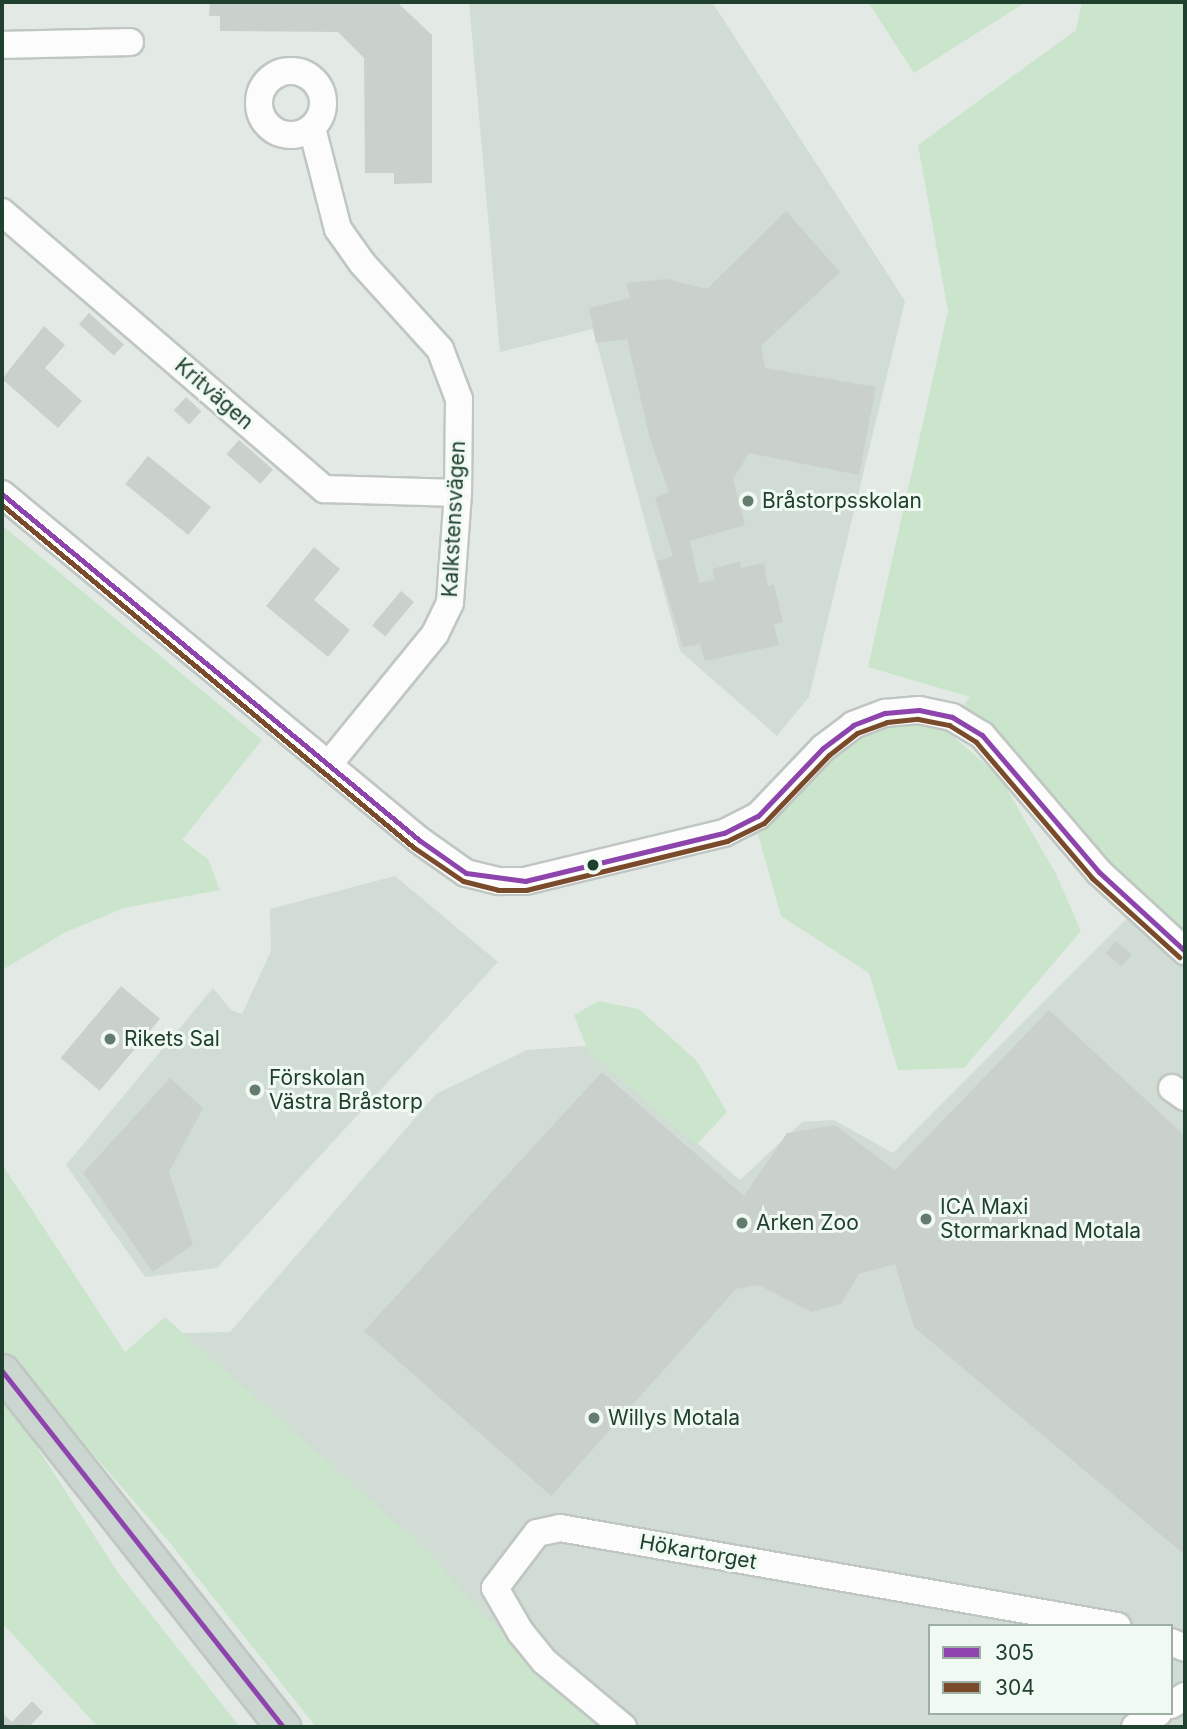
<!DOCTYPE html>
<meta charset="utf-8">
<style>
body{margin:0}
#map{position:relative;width:1187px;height:1729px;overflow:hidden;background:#e3eae5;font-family:Inter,sans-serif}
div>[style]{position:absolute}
.built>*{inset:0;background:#d0dcd4}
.green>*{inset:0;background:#cbe5cc}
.building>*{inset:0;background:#cad1cd;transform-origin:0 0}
.roads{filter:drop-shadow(2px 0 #c0c7c2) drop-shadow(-2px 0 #c0c7c2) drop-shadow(0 2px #c0c7c2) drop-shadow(0 -2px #c0c7c2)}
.minor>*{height:26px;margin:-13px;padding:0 13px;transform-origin:13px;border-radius:13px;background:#fbfcfb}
.minor>.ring{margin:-13px;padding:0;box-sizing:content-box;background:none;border:26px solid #fbfcfb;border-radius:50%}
.major>*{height:33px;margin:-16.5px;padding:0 16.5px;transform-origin:16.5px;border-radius:16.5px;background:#ccd6d1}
.bus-1>*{height:5px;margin:-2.5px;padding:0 2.5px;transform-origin:2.5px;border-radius:2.5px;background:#8e44ad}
.bus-2>*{height:5px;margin:-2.5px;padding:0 2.5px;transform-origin:2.5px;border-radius:2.5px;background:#7a4b2a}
.dots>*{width:19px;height:19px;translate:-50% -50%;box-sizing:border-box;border:4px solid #f1f9f3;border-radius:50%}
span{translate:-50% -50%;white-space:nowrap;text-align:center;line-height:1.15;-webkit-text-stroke:6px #f1f9f3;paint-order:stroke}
.street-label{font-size:21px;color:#1f402e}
.poi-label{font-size:21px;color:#1f402e}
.left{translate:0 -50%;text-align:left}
.frame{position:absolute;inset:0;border:4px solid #1f402e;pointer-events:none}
.legend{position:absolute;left:928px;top:1624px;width:245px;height:91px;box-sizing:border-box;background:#f1f9f3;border:2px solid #9dafa4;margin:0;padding:9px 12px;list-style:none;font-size:21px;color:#1f402e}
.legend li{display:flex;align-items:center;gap:14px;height:35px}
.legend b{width:35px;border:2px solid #9dafa4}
</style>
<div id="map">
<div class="built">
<div style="clip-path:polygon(469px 2px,712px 2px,905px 301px,809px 697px,777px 736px,680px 651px,593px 329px,500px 352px)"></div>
<div style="clip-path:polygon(395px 876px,498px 962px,217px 1268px,145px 1277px,66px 1165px,213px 988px,231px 1010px,242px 1014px,271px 951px,270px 909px)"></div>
<div style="clip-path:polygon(evenodd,1142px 903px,1185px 945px,1185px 1727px,457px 1727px,143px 1334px,230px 1332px,436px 1094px,527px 1050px,585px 1046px,740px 1180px,802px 1122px,834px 1120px,893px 1153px,1142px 903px,930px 1626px,1171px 1626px,1171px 1713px,930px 1713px,930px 1626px)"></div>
</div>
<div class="green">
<div style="clip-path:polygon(868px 2px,1026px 2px,914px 73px)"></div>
<div style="clip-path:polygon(1082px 2px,1185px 2px,1185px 945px,958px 712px,970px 697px,868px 667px,948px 311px,918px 145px,1076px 30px)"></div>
<div style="clip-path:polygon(2px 525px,262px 740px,182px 840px,208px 859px,220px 890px,124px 908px,64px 933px,2px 970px)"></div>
<div style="clip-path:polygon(907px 718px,948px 732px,1000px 777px,1055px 872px,1081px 931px,964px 1068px,898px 1070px,869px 973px,781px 916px,757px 831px,784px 811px,850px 741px)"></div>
<div style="clip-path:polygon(598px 1001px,639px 1009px,696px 1060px,727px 1112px,696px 1145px,588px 1051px,574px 1015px)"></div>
<div style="clip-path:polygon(2px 1164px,125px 1352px,165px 1317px,429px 1552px,478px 1609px,602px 1727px,316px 1727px,170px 1543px,2px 1349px)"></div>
<div style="clip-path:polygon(2px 1393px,119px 1574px,240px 1727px,98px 1727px,2px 1623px)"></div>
</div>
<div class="building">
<div style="clip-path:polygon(210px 2px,397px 2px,432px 35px,432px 183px,394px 184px,394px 173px,365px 173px,364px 58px,338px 32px,220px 31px,220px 16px,209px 16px)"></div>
<div style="clip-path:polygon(786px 211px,840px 272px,761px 346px,765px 368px,876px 387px,859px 475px,749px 453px,733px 479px,745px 525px,690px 541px,699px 583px,715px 580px,712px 569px,741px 561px,740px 568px,764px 563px,768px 587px,774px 584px,783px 622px,774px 624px,779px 645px,705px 661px,700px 644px,683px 647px,657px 561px,673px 556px,655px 498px,669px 492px,650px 439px,627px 339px,596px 343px,589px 308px,630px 298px,626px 283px,667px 279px,707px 289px)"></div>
<div style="left:89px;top:313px;width:47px;height:15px;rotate:42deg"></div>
<div style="clip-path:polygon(44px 326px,65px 345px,45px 368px,82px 401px,58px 428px,2px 379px)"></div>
<div style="left:186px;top:397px;width:21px;height:18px;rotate:43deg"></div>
<div style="left:239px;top:440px;width:45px;height:19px;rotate:41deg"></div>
<div style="left:148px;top:456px;width:81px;height:36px;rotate:39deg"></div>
<div style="clip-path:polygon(314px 547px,340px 569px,314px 600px,350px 630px,328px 657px,266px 606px)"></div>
<div style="left:401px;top:591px;width:17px;height:45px;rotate:40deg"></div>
<div style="left:1116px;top:941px;width:21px;height:16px;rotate:41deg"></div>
<div style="left:121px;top:986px;width:51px;height:94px;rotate:40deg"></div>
<div style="clip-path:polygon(1049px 1010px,1185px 1136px,1185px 1555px,914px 1327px,895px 1264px,859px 1274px,841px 1304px,811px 1312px,759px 1285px,736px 1289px,551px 1496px,364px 1331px,602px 1072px,744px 1196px,787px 1133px,835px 1125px,895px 1170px)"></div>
<div style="clip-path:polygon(170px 1078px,203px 1108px,169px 1172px,193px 1245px,153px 1272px,83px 1173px)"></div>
<div style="clip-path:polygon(32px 1701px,43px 1712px,29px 1727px,2px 1727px,2px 1713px,12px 1722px)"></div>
</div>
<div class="roads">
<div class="minor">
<div style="left:2px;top:45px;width:128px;rotate:-1.3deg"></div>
<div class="ring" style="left:259px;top:71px;width:38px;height:38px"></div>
<div style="left:312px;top:128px;width:104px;rotate:75.6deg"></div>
<div style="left:338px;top:229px;width:42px;rotate:54.8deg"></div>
<div style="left:362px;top:263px;width:116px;rotate:47.8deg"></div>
<div style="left:440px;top:349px;width:53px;rotate:69.2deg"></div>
<div style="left:459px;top:399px;width:94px;rotate:90.6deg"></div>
<div style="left:458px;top:493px;width:110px;rotate:94.2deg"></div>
<div style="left:450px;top:603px;width:34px;rotate:116deg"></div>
<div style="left:435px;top:634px;width:169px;rotate:129.2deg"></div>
<div style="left:2px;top:212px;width:425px;rotate:40.7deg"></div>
<div style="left:324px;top:489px;width:134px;rotate:1.7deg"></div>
<div style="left:2px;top:494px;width:542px;rotate:39.68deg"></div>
<div style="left:419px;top:840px;width:57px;rotate:35.1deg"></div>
<div style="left:466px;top:873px;width:34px;rotate:14deg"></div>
<div style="left:499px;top:881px;width:26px"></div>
<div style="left:525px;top:881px;width:205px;rotate:-13.6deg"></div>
<div style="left:724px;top:833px;width:38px;rotate:-27deg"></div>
<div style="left:758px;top:816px;width:94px;rotate:-46.3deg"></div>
<div style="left:823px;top:748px;width:38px;rotate:-37deg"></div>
<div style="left:853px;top:725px;width:34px;rotate:-21deg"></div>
<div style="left:885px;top:713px;width:34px;rotate:-5deg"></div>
<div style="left:919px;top:710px;width:34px;rotate:12deg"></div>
<div style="left:952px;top:717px;width:35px;rotate:31deg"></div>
<div style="left:982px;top:735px;width:180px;rotate:49.5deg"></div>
<div style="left:1099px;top:872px;width:117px;rotate:42.6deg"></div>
<div style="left:1172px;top:1088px;width:16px;rotate:35deg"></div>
<div style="left:1171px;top:1642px;width:15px;rotate:23deg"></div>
<div style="left:1171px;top:1705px;width:17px;rotate:-33deg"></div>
<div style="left:623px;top:1727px;width:103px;rotate:-140.1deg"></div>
<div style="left:544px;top:1661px;width:36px;rotate:-129deg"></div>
<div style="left:521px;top:1633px;width:52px;rotate:-120deg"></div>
<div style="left:495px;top:1588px;width:69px;rotate:-52.6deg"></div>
<div style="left:537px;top:1533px;width:24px;rotate:-12deg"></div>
<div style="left:560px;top:1528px;width:566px;rotate:9.98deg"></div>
<div style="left:1135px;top:1727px;width:27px;rotate:-31deg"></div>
</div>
<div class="major">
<div style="left:2px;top:1371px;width:454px;rotate:51.7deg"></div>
</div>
</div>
<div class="bus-1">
<div style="left:2px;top:494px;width:542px;rotate:39.68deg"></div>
<div style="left:419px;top:840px;width:57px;rotate:35.1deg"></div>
<div style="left:466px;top:873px;width:60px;rotate:7.7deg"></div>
<div style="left:525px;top:881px;width:205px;rotate:-13.6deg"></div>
<div style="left:724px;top:833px;width:38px;rotate:-27deg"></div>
<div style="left:758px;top:816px;width:94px;rotate:-46.3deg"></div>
<div style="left:823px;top:748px;width:38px;rotate:-37deg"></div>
<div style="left:853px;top:725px;width:34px;rotate:-21deg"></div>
<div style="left:885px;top:713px;width:34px;rotate:-5deg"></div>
<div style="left:919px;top:710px;width:34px;rotate:12deg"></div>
<div style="left:952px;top:717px;width:35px;rotate:31deg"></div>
<div style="left:982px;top:735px;width:180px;rotate:49.5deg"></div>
<div style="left:1099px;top:872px;width:117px;rotate:42.6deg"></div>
<div style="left:2px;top:1371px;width:454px;rotate:51.7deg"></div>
</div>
<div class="bus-2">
<div style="left:2px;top:505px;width:535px;rotate:39.76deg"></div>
<div style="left:413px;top:847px;width:60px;rotate:34.2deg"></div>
<div style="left:463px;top:881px;width:36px;rotate:14deg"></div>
<div style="left:498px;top:890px;width:28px"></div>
<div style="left:526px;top:890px;width:207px;rotate:-13.7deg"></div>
<div style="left:727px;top:841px;width:41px;rotate:-25.9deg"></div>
<div style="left:764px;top:823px;width:94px;rotate:-46.3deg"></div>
<div style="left:829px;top:755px;width:36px;rotate:-38deg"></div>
<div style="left:857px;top:733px;width:32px;rotate:-20deg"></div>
<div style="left:887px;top:722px;width:31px;rotate:-6deg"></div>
<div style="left:918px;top:719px;width:32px;rotate:11deg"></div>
<div style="left:949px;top:725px;width:32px;rotate:32deg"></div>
<div style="left:976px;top:742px;width:179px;rotate:49.5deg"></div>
<div style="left:1092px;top:878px;width:118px;rotate:42.2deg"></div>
</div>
<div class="dots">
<div style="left:748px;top:501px;background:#647c6e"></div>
<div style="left:593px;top:865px;background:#1f402e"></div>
<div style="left:110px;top:1039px;background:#647c6e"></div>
<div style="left:255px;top:1090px;background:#647c6e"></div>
<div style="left:926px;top:1219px;background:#647c6e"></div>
<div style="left:742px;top:1223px;background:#647c6e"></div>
<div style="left:594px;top:1418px;background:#647c6e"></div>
</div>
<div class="street-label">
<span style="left:214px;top:394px;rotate:41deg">Kritvägen</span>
<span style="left:454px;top:519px;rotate:-87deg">Kalkstensvägen</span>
<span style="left:698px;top:1552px;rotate:10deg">Hökartorget</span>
</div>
<div class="poi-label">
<span class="left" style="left:762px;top:501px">Bråstorpsskolan</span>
<span class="left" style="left:124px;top:1039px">Rikets Sal</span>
<span class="left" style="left:269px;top:1090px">Förskolan<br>Västra Bråstorp</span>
<span class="left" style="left:940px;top:1219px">ICA Maxi<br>Stormarknad Motala</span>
<span class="left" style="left:756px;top:1223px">Arken Zoo</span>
<span class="left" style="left:608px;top:1418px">Willys Motala</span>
</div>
<div class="frame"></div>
<ul class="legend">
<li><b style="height:9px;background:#8e44ad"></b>305</li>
<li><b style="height:9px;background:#7a4b2a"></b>304</li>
</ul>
</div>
